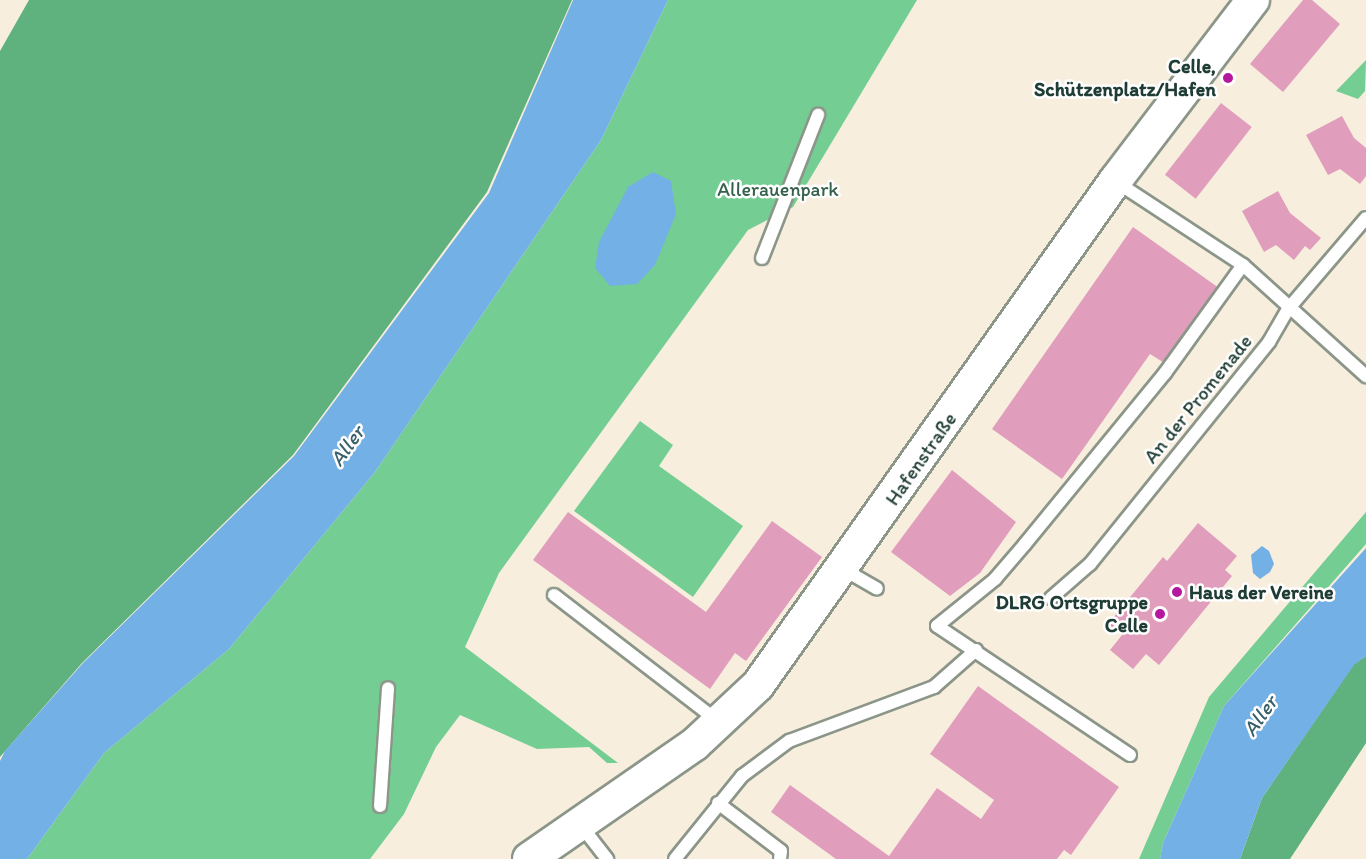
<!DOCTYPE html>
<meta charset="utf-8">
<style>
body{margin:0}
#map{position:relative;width:1366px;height:859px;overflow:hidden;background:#f7eede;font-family:Itim,sans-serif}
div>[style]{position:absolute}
.green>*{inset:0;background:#74ce94}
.forest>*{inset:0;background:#5fb17e}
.water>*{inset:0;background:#73b0e5}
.building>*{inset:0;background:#e09ebc;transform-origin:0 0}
.roads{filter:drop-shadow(2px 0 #8b9689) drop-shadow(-2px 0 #8b9689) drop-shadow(0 2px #8b9689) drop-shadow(0 -2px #8b9689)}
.service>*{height:12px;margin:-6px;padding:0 6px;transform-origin:6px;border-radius:6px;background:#fff}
.tertiary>*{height:32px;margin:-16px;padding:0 16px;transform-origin:16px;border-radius:16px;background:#fff}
.dots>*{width:16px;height:16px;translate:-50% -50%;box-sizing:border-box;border:3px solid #fff;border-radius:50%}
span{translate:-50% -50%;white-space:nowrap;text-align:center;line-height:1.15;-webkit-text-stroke:5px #fff;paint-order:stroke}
.poi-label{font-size:20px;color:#1f3d34;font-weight:700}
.right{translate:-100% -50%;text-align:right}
.left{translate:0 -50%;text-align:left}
.park-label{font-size:20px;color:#34614c}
.street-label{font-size:20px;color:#1f3d34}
.water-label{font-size:21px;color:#386069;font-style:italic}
</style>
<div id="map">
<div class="green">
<div style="clip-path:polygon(668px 0,917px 0,793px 207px,748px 230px,499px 573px,465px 647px,618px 763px,607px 763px,589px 747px,537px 749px,460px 715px,436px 747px,404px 814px,370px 859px,27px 859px,104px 753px,229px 649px,375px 472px,601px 140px)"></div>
<div style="clip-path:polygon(1366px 60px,1365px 91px,1358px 99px,1336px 91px)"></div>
<div style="clip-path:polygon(640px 421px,673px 445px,659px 466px,743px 526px,693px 597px,574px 511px)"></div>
<div style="clip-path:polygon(1366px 512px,1366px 544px,1224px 706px,1163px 843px,1160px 859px,1139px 859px,1209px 697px)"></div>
</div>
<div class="forest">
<div style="clip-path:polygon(29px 0,572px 0,487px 192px,293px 455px,82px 663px,0 757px,0 51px)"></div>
<div style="clip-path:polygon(1366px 656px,1366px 743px,1290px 859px,1240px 859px,1262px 798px,1354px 664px)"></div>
</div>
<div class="water">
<div style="clip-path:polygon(573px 0,668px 0,601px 140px,375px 472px,229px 649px,104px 753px,27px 859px,0 859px,0 761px,5px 751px,83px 663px,294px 456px,489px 193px)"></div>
<div style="clip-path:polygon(653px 172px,671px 181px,676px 214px,655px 265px,637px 284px,610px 286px,595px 268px,599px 242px,628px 187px)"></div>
<div style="clip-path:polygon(1262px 546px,1269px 551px,1274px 564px,1270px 572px,1260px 579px,1253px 573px,1251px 555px)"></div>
<div style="clip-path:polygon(1366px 548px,1366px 656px,1354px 665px,1262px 798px,1240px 859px,1160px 859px,1163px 843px,1224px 706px)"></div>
</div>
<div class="building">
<div style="clip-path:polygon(1303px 0,1312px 0,1340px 24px,1283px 92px,1250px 64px)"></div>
<div style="left:1221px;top:103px;width:39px;height:91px;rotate:38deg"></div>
<div style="clip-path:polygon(1342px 116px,1354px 138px,1366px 148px,1366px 176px,1360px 184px,1340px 169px,1328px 175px,1306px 135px)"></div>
<div style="clip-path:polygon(1278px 191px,1290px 213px,1321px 238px,1310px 250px,1305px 246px,1294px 260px,1276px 245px,1264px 252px,1242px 211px)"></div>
<div style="clip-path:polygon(1133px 227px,1219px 288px,1166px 364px,1150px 354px,1062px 479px,992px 429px)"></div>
<div style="clip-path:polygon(952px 470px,1016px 522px,980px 573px,950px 596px,891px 552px)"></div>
<div style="clip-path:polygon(568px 512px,706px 612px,772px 521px,822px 557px,746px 661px,735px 653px,710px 689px,533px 560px)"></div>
<div style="clip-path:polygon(1198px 523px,1237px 556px,1225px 570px,1232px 576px,1159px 665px,1146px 654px,1133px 669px,1110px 650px,1122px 635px,1108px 624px,1163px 557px,1167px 561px)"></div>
<div style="clip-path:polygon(978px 686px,1119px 787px,1071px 855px,1064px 850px,1057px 859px,836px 859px,771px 812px,790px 785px,889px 856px,937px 788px,981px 819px,994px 800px,930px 754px)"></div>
</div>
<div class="roads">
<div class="service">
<div style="left:1115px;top:181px;width:153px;rotate:33.3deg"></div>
<div style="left:1243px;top:265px;width:166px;rotate:42.1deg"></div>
<div style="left:762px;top:258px;width:154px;rotate:-68.6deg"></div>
<div style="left:843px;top:569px;width:39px;rotate:30deg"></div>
<div style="left:554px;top:595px;width:208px;rotate:37.6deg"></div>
<div style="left:1051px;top:598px;width:52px;rotate:-41.1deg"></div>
<div style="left:1090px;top:564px;width:285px;rotate:-51.1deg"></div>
<div style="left:1269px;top:342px;width:39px;rotate:-60deg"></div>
<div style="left:1289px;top:308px;width:118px;rotate:-49.5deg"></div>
<div style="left:1130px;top:755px;width:232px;rotate:-146.2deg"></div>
<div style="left:937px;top:626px;width:75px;rotate:-39deg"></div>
<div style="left:995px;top:579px;width:46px;rotate:-49.4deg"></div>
<div style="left:1025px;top:544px;width:221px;rotate:-50.7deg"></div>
<div style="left:1165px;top:373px;width:133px;rotate:-54.2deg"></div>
<div style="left:718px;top:803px;width:79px;rotate:37.3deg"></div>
<div style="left:781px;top:851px;width:8px;rotate:97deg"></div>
<div style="left:380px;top:806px;width:118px;rotate:-86.1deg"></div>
<div style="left:579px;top:823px;width:46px;rotate:52.1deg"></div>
<div style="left:675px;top:859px;width:107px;rotate:-51.1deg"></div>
<div style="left:742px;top:776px;width:59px;rotate:-36.7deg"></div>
<div style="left:789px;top:741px;width:155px;rotate:-20.4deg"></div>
<div style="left:934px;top:687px;width:56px;rotate:-41.4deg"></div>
</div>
<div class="tertiary">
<div style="left:529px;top:859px;width:202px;rotate:-34.7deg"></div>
<div style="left:695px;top:744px;width:86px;rotate:-43.1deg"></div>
<div style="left:758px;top:685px;width:618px;rotate:-54.69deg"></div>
<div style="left:1115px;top:181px;width:228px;rotate:-52.7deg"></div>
</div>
</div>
<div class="dots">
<div style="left:1228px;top:78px;background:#b5179e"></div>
<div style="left:1177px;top:592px;background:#b5179e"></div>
<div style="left:1160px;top:614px;background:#b5179e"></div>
</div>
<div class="poi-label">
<span class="right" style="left:1216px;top:78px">Celle,<br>Schützenplatz/Hafen</span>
<span class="left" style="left:1189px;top:592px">Haus der Vereine</span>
<span class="right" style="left:1148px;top:614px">DLRG Ortsgruppe<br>Celle</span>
</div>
<div class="park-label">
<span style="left:778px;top:189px">Allerauenpark</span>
</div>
<div class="street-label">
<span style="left:1198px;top:399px;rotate:-51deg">An der Promenade</span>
<span style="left:921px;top:459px;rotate:-55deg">Hafenstraße</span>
</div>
<div class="water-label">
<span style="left:347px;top:446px;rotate:-55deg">Aller</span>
<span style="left:1260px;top:716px;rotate:-55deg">Aller</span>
</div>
</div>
